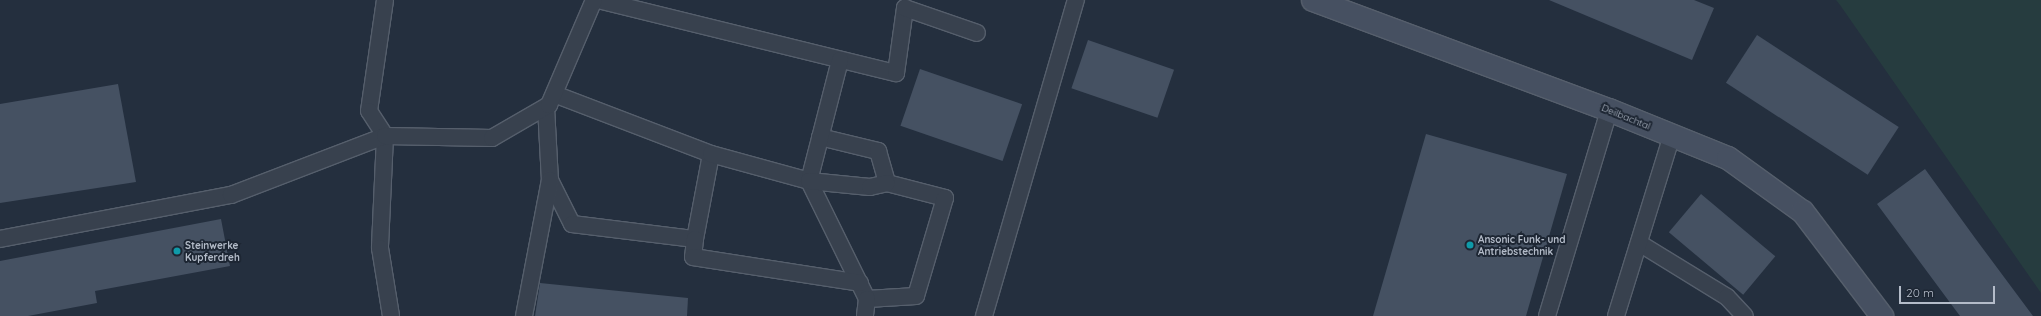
<!DOCTYPE html>
<style>
body{margin:0}
#map{position:relative;width:2041px;height:316px;overflow:hidden;background:#242f3e;font-family:Quicksand,sans-serif}
div>[style]{position:absolute}
.green>*{inset:0;background:#263c3f}
.building>*{inset:0;background:#455162;transform-origin:0 0}
.roads{filter:drop-shadow(1px 0 #565f6c) drop-shadow(-1px 0 #565f6c) drop-shadow(0 1px #565f6c) drop-shadow(0 -1px #565f6c)}
.lane>*{height:16px;margin:-8px;padding:0 8px;transform-origin:8px;border-radius:8px;background:#38414e}
.secondary>*{height:22px;margin:-11px;padding:0 11px;transform-origin:11px;border-radius:11px;background:#465061}
.dots>*{width:11px;height:11px;translate:-50% -50%;box-sizing:border-box;border:2px solid #1d2633;border-radius:50%}
span{translate:-50% -50%;white-space:nowrap;text-align:center;line-height:1.15;-webkit-text-stroke:4px #1d2633;paint-order:stroke}
.street-label{font-size:10px;color:#b4bcc9}
.poi-label{font-size:10px;color:#b4bcc9;font-weight:700}
.left{translate:0 -50%;text-align:left}
.scale{position:absolute;left:1899px;top:286px;width:96px;height:18px;box-sizing:border-box;border:2px solid #b4bcc9;border-top:0;padding-left:5px;font-size:12px;line-height:14px;white-space:nowrap;color:#b4bcc9;-webkit-text-stroke:3px #1d2633;paint-order:stroke}
</style>
<div id="map">
<div class="green">
<div style="clip-path:polygon(1836px 0,2041px 0,2041px 293px,1840px 5px)"></div>
</div>
<div class="building">
<div style="clip-path:polygon(1549px 0,1694px 0,1714px 8px,1692px 60px)"></div>
<div style="left:1757px;top:35px;width:169px;height:57px;rotate:33deg"></div>
<div style="left:1088px;top:40px;width:91px;height:51px;rotate:19deg"></div>
<div style="left:920px;top:69px;width:108px;height:60px;rotate:19deg"></div>
<div style="clip-path:polygon(118px 84px,136px 182px,0 203px,0 104px)"></div>
<div style="clip-path:polygon(1426px 134px,1567px 174px,1526px 316px,1373px 316px)"></div>
<div style="clip-path:polygon(1925px 169px,1975px 238px,2033px 316px,1960px 316px,1954px 308px,1877px 204px)"></div>
<div style="left:1701px;top:194px;width:97px;height:50px;rotate:40deg"></div>
<div style="clip-path:polygon(221px 219px,230px 266px,95px 291px,97px 303px,28px 316px,0 316px,0 261px)"></div>
<div style="clip-path:polygon(540px 283px,688px 298px,687px 316px,535px 316px)"></div>
</div>
<div class="roads">
<div class="lane">
<div style="left:385px;top:0;width:112px;rotate:98.2deg"></div>
<div style="left:369px;top:111px;width:30px;rotate:57deg"></div>
<div style="left:385px;top:136px;width:112px;rotate:92.6deg"></div>
<div style="left:380px;top:248px;width:69px;rotate:80.8deg"></div>
<div style="left:598px;top:0;width:307px;rotate:13.8deg"></div>
<div style="left:896px;top:73px;width:66px;rotate:-82.1deg"></div>
<div style="left:905px;top:8px;width:76px;rotate:19.1deg"></div>
<div style="left:546px;top:107px;width:73px;rotate:86.9deg"></div>
<div style="left:550px;top:180px;width:49px;rotate:63.4deg"></div>
<div style="left:572px;top:224px;width:124px;rotate:7deg"></div>
<div style="left:695px;top:239px;width:86px;rotate:-79.3deg"></div>
<div style="left:711px;top:154px;width:168px;rotate:-159.1deg"></div>
<div style="left:820px;top:137px;width:60px;rotate:13.6deg"></div>
<div style="left:878px;top:151px;width:33px;rotate:74deg"></div>
<div style="left:887px;top:183px;width:60px;rotate:14.5deg"></div>
<div style="left:945px;top:198px;width:102px;rotate:106.5deg"></div>
<div style="left:916px;top:296px;width:49px;rotate:176.5deg"></div>
<div style="left:711px;top:154px;width:102px;rotate:15.4deg"></div>
<div style="left:809px;top:181px;width:125px;rotate:-75.6deg"></div>
<div style="left:809px;top:181px;width:131px;rotate:63.8deg"></div>
<div style="left:867px;top:299px;width:17px;rotate:97deg"></div>
<div style="left:809px;top:181px;width:61px;rotate:5.6deg"></div>
<div style="left:870px;top:187px;width:17px;rotate:-13deg"></div>
<div style="left:0;top:239px;width:235px;rotate:-10.8deg"></div>
<div style="left:231px;top:195px;width:165px;rotate:-21deg"></div>
<div style="left:385px;top:136px;width:107px;rotate:1.1deg"></div>
<div style="left:492px;top:138px;width:66px;rotate:-30.1deg"></div>
<div style="left:549px;top:105px;width:114px;rotate:-66.8deg"></div>
<div style="left:695px;top:239px;width:18px;rotate:96deg"></div>
<div style="left:693px;top:257px;width:169px;rotate:8.8deg"></div>
<div style="left:1639px;top:243px;width:103px;rotate:31.5deg"></div>
<div style="left:1727px;top:297px;width:26px;rotate:47deg"></div>
<div style="left:524px;top:316px;width:138px;rotate:-79.2deg"></div>
<div style="left:984px;top:316px;width:329px;rotate:-73.8deg"></div>
<div style="left:1547px;top:316px;width:215px;rotate:-73.2deg"></div>
<div style="left:1616px;top:316px;width:189px;rotate:-72.8deg"></div>
</div>
<div class="secondary">
<div style="left:1313px;top:0;width:316px;rotate:20.4deg"></div>
<div style="left:1609px;top:110px;width:128px;rotate:22deg"></div>
<div style="left:1728px;top:158px;width:92px;rotate:35.8deg"></div>
<div style="left:1803px;top:212px;width:131px;rotate:52.8deg"></div>
</div>
</div>
<div class="dots">
<div style="left:1470px;top:245px;background:#0f9aa8"></div>
<div style="left:177px;top:251px;background:#0f9aa8"></div>
</div>
<div class="street-label">
<span style="left:1626px;top:117px;rotate:22deg">Deilbachtal</span>
</div>
<div class="poi-label">
<span class="left" style="left:1478px;top:245px">Ansonic Funk- und<br>Antriebstechnik</span>
<span class="left" style="left:185px;top:251px">Steinwerke<br>Kupferdreh</span>
</div>
<div class="scale">20 m</div>
</div>
